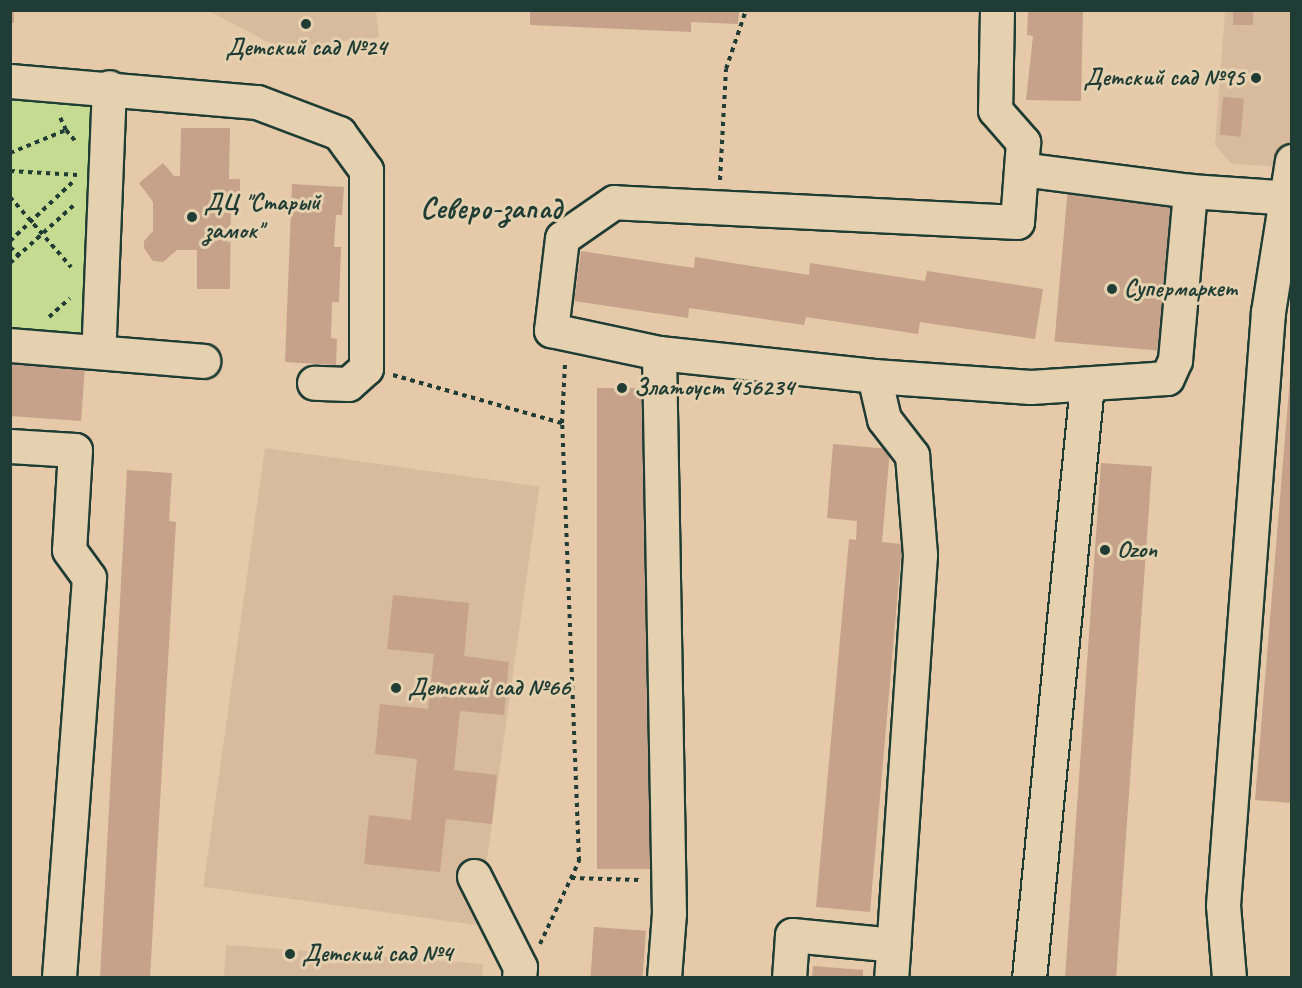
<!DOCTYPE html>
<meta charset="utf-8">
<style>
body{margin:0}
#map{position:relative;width:1302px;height:988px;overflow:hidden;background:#e6c9a9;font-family:Caveat,sans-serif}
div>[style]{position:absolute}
.built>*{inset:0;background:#d8ba9d;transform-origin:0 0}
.green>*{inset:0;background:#c5db91;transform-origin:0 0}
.building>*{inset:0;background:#c5a289;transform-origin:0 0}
.path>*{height:4px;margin-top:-2px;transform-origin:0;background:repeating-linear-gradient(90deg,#1f3d34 0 4.5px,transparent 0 9px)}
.roads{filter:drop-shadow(2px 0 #1f3d34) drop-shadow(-2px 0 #1f3d34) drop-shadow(0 2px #1f3d34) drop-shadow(0 -2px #1f3d34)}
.minor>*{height:33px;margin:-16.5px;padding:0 16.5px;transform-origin:16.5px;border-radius:16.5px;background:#e5d0af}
.dots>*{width:16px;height:16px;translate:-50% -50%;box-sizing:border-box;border:3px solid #e5d0af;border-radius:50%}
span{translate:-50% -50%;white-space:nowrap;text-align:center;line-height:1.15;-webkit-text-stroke:6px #e5d0af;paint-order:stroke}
.poi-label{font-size:24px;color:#1f3d34;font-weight:700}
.right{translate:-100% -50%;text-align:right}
.left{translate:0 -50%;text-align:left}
.district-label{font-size:30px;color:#1f3d34;font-weight:700}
.frame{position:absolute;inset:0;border:12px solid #1f3d34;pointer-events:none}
</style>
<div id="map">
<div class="built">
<div style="clip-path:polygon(209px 11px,376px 11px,379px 37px,279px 48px)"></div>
<div style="clip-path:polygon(1225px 11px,1291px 11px,1291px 167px,1232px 164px,1215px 145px)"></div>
<div style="left:265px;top:448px;width:277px;height:443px;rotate:8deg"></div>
<div style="clip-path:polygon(226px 945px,483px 964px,482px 977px,224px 977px)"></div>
</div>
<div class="green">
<div style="left:109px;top:87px;width:248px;height:99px;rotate:92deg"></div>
</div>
<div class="building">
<div style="left:10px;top:10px;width:4px;height:13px"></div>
<div style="clip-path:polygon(530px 10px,739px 10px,738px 24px,691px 22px,691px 32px,530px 25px)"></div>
<div style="clip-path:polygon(1028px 10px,1083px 10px,1081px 101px,1026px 100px,1033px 36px,1027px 35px)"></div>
<div style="left:1233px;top:10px;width:20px;height:15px"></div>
<div style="left:1223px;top:97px;width:21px;height:38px;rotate:5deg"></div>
<div style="clip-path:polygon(181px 128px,230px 128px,229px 179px,240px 179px,240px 193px,231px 193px,230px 289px,197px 289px,197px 250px,177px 250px,163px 262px,153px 261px,144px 248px,144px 241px,153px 231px,153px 202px,139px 183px,163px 163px,174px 176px,180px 176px)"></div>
<div style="clip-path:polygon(292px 184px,344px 187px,342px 215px,336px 215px,334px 247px,341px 247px,339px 302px,332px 302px,331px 338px,337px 339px,336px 365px,285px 362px)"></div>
<div style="left:1068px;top:187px;width:106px;height:155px;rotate:5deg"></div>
<div style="clip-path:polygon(581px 251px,694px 268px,695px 257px,809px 275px,810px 263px,925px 281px,927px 271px,1043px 289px,1035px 339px,920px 322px,918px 334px,806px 317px,804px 325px,689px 308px,688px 318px,574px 301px)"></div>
<div style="left:10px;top:363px;width:75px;height:53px;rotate:4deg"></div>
<div style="clip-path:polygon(1290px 377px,1292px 377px,1292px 803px,1255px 800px)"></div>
<div style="left:597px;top:388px;width:53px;height:481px"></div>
<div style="clip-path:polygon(833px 444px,890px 449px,882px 542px,902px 544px,870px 912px,816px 907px,849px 539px,856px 540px,857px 521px,827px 518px)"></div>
<div style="left:1101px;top:463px;width:51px;height:517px;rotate:4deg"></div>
<div style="clip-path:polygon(127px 470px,172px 473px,169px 521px,176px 522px,150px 978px,100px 978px)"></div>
<div style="clip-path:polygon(393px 595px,469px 603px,464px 656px,509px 662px,504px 715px,460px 711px,454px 770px,497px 775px,492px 824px,446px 819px,440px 872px,364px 864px,369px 815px,411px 820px,417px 759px,375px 754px,380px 704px,428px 709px,434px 654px,387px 649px)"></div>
<div style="left:594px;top:927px;width:52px;height:51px;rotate:4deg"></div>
<div style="clip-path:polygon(813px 966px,863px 970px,863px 978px,812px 978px)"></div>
</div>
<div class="path">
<div style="left:66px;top:130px;width:17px;rotate:50deg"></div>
<div style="left:10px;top:153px;width:61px;rotate:-22.3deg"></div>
<div style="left:66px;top:130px;width:17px;rotate:-115deg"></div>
<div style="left:10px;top:171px;width:68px;rotate:3.4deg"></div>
<div style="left:720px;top:180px;width:111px;rotate:-86.9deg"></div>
<div style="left:726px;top:69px;width:62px;rotate:-71.3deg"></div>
<div style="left:10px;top:197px;width:93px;rotate:48.9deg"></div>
<div style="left:10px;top:241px;width:89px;rotate:-43.2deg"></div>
<div style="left:10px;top:247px;width:12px;rotate:42deg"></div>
<div style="left:10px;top:263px;width:86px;rotate:-42.2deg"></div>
<div style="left:49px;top:317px;width:28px;rotate:-42deg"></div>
<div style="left:393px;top:375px;width:176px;rotate:15.9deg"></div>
<div style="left:562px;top:423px;width:60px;rotate:-87.1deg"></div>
<div style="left:571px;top:878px;width:68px;rotate:1.7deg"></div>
<div style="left:540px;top:944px;width:92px;rotate:-64.8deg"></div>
<div style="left:579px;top:861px;width:438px;rotate:-92.2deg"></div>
</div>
<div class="roads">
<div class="minor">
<div style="left:997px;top:10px;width:100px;rotate:91.1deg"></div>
<div style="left:995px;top:110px;width:43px;rotate:48.8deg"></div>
<div style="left:1023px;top:142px;width:80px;rotate:94.3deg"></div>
<div style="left:1017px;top:222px;width:403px;rotate:-177.2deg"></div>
<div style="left:614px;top:202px;width:63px;rotate:145.3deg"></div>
<div style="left:562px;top:238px;width:93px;rotate:96.8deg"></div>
<div style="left:551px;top:330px;width:110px;rotate:12deg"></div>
<div style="left:659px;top:353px;width:216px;rotate:6.1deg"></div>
<div style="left:874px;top:376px;width:157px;rotate:4deg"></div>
<div style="left:1031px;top:387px;width:136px;rotate:-3.8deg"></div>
<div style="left:1167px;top:378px;width:20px;rotate:-66deg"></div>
<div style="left:1175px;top:360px;width:170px;rotate:-84.9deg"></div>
<div style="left:10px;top:81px;width:248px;rotate:4.9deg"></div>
<div style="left:257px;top:102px;width:88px;rotate:20.7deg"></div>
<div style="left:339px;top:133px;width:46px;rotate:53.9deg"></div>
<div style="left:366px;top:170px;width:198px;rotate:90deg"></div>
<div style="left:366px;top:368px;width:24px;rotate:138deg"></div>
<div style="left:348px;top:384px;width:34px;rotate:-178deg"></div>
<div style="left:1021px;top:169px;width:170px;rotate:7.4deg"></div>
<div style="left:1190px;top:191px;width:102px;rotate:3.9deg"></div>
<div style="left:99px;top:335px;width:248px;rotate:-87.7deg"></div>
<div style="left:10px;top:345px;width:194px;rotate:4.7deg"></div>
<div style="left:659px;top:353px;width:560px;rotate:88.98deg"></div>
<div style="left:669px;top:913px;width:65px;rotate:94.4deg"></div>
<div style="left:874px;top:376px;width:44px;rotate:76.9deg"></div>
<div style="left:884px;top:419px;width:46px;rotate:52.1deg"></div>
<div style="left:912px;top:455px;width:100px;rotate:85.4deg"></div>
<div style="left:920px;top:555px;width:424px;rotate:93.9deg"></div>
<div style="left:10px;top:446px;width:65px;rotate:3.5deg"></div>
<div style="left:75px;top:450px;width:100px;rotate:93.4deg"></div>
<div style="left:69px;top:550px;width:34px;rotate:54deg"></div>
<div style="left:89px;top:578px;width:401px;rotate:94.3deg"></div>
<div style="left:474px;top:876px;width:102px;rotate:63.2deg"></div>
<div style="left:520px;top:967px;width:11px;rotate:95deg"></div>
<div style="left:789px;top:978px;width:43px;rotate:-86deg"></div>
<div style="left:792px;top:935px;width:102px;rotate:5.6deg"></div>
<div style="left:1029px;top:978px;width:597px;rotate:-84.42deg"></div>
<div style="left:1229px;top:978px;width:73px;rotate:-94.7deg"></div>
<div style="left:1223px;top:905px;width:595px;rotate:-85.66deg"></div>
<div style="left:1268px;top:312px;width:153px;rotate:-81deg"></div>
</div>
</div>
<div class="dots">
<div style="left:306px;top:24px;background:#1f3d34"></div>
<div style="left:1256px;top:78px;background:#1f3d34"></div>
<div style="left:192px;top:217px;background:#1f3d34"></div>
<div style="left:1112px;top:289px;background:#1f3d34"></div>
<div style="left:622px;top:388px;background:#1f3d34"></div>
<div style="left:1105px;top:550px;background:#1f3d34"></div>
<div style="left:396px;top:688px;background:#1f3d34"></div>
<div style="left:290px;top:954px;background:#1f3d34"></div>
</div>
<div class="poi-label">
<span style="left:306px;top:48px">Детский сад №24</span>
<span class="right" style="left:1244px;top:78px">Детский сад №95</span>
<span class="left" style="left:204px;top:217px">ДЦ "Старый<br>замок"</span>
<span class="left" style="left:1124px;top:289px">Супермаркет</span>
<span class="left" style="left:634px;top:388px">Златоуст 456234</span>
<span class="left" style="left:1117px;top:550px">Ozon</span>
<span class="left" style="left:408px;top:688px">Детский сад №66</span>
<span class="left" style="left:302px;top:954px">Детский сад №4</span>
</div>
<div class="district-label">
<span style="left:491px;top:208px">Северо-запад</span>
</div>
<div class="frame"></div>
</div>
